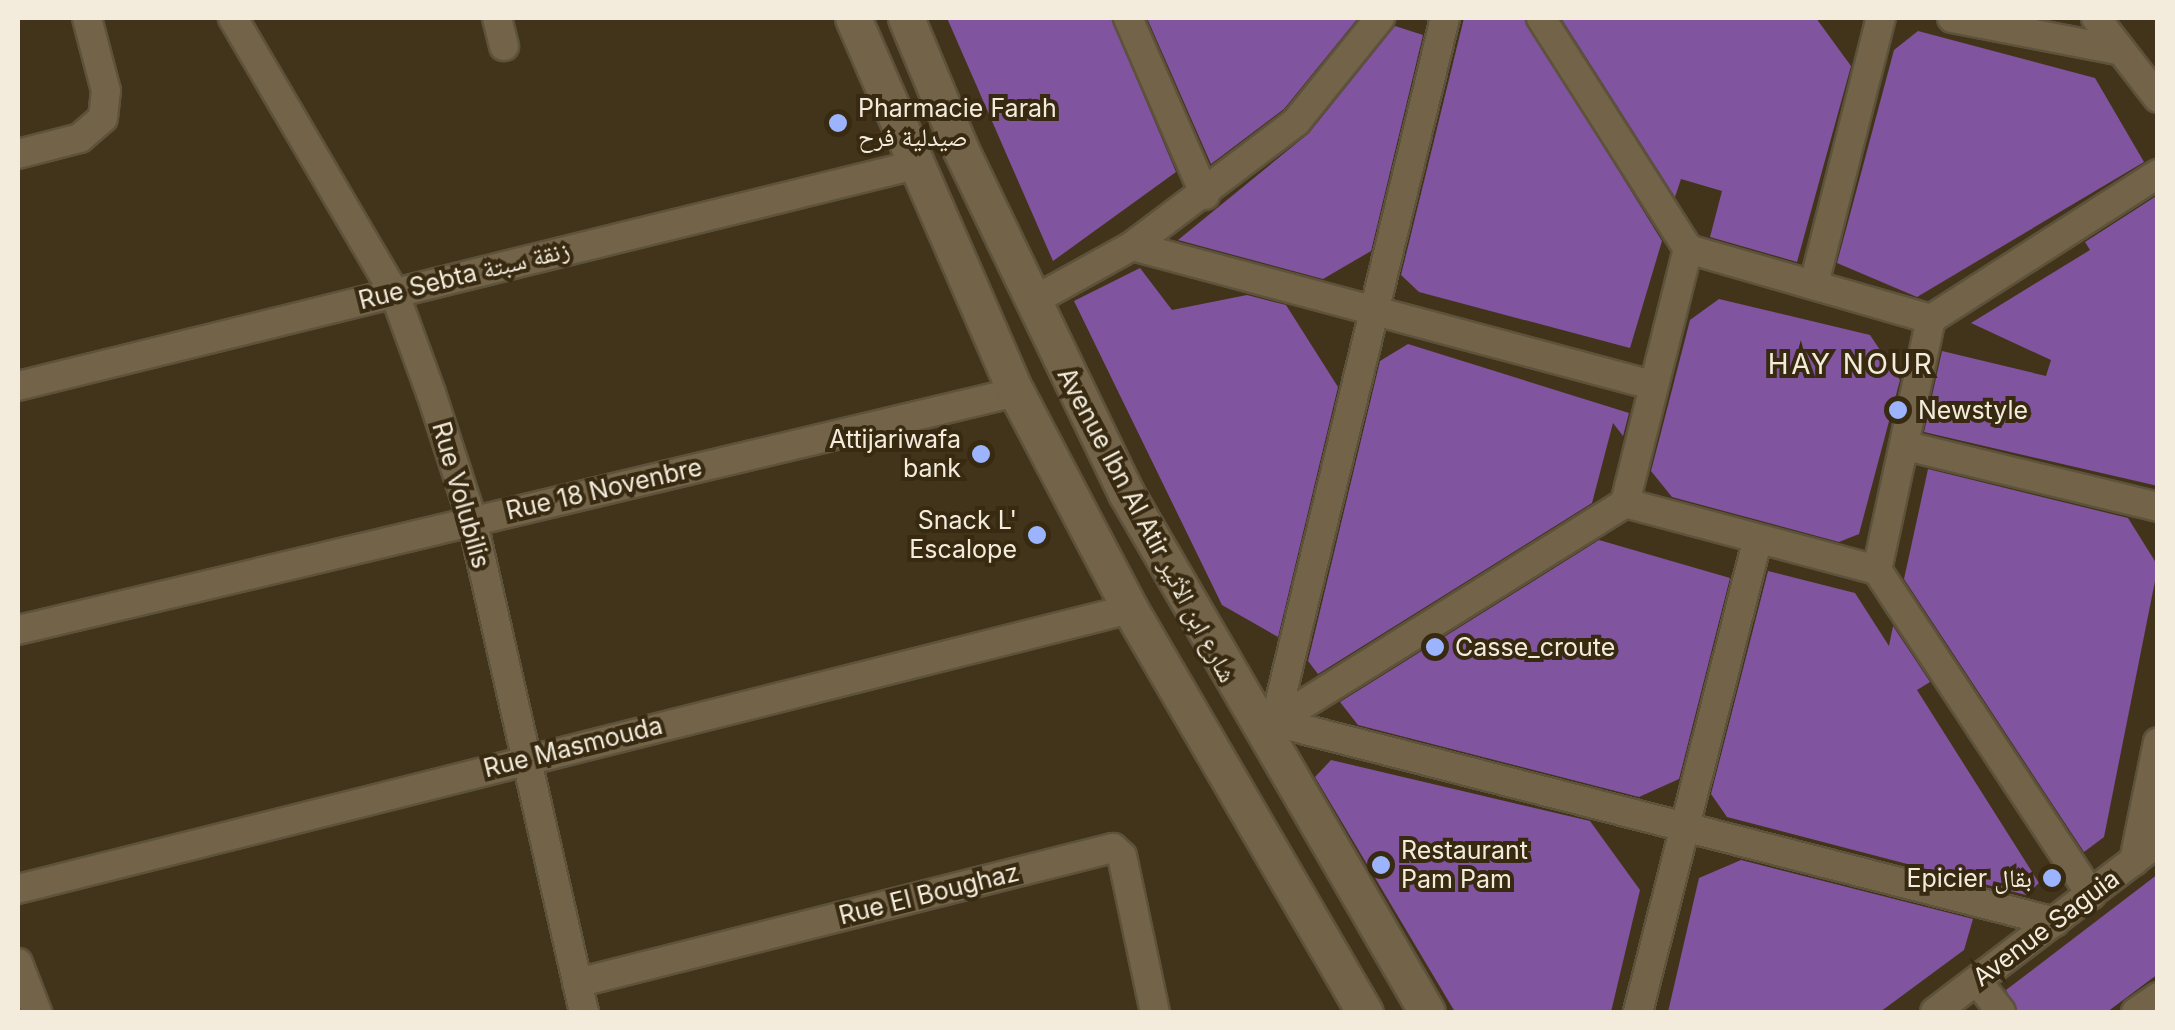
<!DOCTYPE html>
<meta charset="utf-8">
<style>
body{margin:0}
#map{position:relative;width:2175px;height:1030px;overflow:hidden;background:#42341b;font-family:Inter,"Noto Naskh Arabic",sans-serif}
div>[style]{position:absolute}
.building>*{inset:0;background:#80549e}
.roads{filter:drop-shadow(2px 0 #5d523b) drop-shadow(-2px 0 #5d523b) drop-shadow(0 2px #5d523b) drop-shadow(0 -2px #5d523b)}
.minor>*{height:28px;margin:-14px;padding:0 14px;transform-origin:14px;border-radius:14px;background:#726349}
.tertiary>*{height:35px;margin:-17.5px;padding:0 17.5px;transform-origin:17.5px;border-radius:17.5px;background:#726349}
.dots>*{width:28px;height:28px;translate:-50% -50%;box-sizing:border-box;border:5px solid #372a11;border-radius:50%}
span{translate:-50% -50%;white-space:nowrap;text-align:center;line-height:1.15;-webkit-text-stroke:8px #372a11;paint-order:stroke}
.poi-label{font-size:25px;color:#f3ebdc}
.left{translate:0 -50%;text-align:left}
.right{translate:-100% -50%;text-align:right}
.street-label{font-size:25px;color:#f3ebdc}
.neighbourhood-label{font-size:28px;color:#f3ebdc;letter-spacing:2.5px}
.frame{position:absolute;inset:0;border:20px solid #f3ebdc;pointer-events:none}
</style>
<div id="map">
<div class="building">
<div style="clip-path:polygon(947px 18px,1111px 18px,1176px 172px,1053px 261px)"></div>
<div style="clip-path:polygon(1147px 18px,1358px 18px,1284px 109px,1211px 164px)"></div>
<div style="clip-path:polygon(1464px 18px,1524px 18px,1662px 241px,1630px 348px,1419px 292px,1401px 275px)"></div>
<div style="clip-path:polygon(1561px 18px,1816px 18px,1851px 66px,1797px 262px,1710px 237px,1722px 191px,1681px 179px,1675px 197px)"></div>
<div style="clip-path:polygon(1395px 26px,1423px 35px,1371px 251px,1323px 279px,1178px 240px,1309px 133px)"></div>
<div style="clip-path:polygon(1918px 31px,2095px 78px,2144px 162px,1917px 297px,1837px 263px,1894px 50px)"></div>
<div style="clip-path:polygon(2158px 195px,2158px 486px,1924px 432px,1942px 351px,2046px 376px,2051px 360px,1971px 323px,2090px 250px,2085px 242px)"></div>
<div style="clip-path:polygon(1140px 268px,1172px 310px,1247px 295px,1286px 305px,1338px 387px,1278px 637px,1222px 605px,1074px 301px)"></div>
<div style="clip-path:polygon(1719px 299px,1870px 335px,1900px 380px,1859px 534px,1839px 542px,1672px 497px,1651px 471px,1690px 320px)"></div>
<div style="clip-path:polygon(1408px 344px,1629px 413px,1623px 436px,1613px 423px,1592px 503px,1318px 674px,1308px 661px,1380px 361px)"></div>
<div style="clip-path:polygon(1928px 469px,2128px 518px,2158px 566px,2104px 837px,2084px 852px,1904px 579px)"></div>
<div style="clip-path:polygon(1599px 540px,1730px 578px,1679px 779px,1639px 797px,1358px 725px,1340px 702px)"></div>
<div style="clip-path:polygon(1768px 571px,1855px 593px,1889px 646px,1893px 626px,1930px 682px,1917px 690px,2039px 883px,2026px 895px,1727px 817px,1711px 794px)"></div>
<div style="clip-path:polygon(1331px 760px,1590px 821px,1640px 890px,1611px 1012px,1455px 1012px,1315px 777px)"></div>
<div style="clip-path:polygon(1741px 860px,1973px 919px,1964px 950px,1880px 1012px,1668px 1012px,1699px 878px)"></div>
<div style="clip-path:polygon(2158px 874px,2158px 974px,2107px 1012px,2018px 1012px,2006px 990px)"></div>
</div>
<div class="roads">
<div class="minor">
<div style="left:233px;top:18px;width:318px;rotate:59.6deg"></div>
<div style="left:394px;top:292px;width:108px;rotate:69.9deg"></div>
<div style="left:431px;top:393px;width:133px;rotate:72deg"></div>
<div style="left:472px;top:519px;width:506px;rotate:77.2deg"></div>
<div style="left:497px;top:18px;width:29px;rotate:76deg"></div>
<div style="left:1128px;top:18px;width:193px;rotate:66.5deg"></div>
<div style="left:1445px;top:18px;width:724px;rotate:103.58deg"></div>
<div style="left:1275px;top:722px;width:805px;rotate:14.38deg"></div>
<div style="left:1541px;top:18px;width:274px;rotate:57.5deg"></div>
<div style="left:1688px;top:249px;width:253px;rotate:16.1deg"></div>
<div style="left:1952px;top:18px;width:172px;rotate:11deg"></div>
<div style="left:2096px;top:18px;width:101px;rotate:52.2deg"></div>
<div style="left:18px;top:154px;width:64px;rotate:-14.5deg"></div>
<div style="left:80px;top:138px;width:30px;rotate:-41deg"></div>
<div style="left:103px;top:118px;width:27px;rotate:-84deg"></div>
<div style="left:106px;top:91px;width:75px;rotate:-104.6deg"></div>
<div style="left:1132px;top:246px;width:538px;rotate:14.97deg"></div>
<div style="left:1814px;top:284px;width:274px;rotate:-75.9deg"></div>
<div style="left:1031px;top:302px;width:115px;rotate:-29deg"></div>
<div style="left:1132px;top:246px;width:206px;rotate:-37.1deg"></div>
<div style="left:1296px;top:122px;width:134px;rotate:-51.1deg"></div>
<div style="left:18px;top:386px;width:920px;rotate:-13.84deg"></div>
<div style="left:1906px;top:446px;width:259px;rotate:13.6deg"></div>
<div style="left:1625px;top:503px;width:261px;rotate:14.9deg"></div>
<div style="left:1877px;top:570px;width:389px;rotate:56.6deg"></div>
<div style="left:1877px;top:570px;width:257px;rotate:-77.9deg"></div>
<div style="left:1931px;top:319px;width:269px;rotate:-32.6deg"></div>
<div style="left:18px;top:630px;width:1026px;rotate:-13.41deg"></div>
<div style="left:1267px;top:727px;width:422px;rotate:-32deg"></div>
<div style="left:1625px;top:503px;width:262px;rotate:-76.1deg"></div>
<div style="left:2134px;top:861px;width:121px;rotate:-78.6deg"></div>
<div style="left:18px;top:889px;width:1147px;rotate:-14.13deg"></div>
<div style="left:18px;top:963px;width:53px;rotate:68.8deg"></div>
<div style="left:1977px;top:981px;width:39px;rotate:52deg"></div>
<div style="left:577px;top:983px;width:553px;rotate:-14.14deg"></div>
<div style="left:1113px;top:848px;width:12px;rotate:42deg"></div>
<div style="left:1122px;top:856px;width:159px;rotate:78.1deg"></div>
<div style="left:1638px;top:1012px;width:488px;rotate:-75.8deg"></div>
<div style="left:1935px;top:1012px;width:280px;rotate:-37.3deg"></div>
<div style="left:2136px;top:1012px;width:27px;rotate:-34deg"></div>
</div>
<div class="tertiary">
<div style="left:853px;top:18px;width:408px;rotate:66.5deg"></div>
<div style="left:1016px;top:392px;width:245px;rotate:62.3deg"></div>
<div style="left:1130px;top:609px;width:467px;rotate:59.8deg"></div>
<div style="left:906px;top:18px;width:141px;rotate:67.4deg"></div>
<div style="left:960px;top:148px;width:383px;rotate:64.3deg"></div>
<div style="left:1126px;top:493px;width:600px;rotate:59.89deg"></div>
</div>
</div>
<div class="dots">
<div style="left:838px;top:123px;background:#9cb4fd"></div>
<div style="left:1898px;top:410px;background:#9cb4fd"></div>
<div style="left:981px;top:454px;background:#9cb4fd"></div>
<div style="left:1037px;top:535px;background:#9cb4fd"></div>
<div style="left:1435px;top:647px;background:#9cb4fd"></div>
<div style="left:1381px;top:865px;background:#9cb4fd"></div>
<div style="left:2052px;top:878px;background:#9cb4fd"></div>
</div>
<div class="poi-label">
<span class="left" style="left:858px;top:123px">Pharmacie Farah<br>صيدلية فرح</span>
<span class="left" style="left:1918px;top:410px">Newstyle</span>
<span class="right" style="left:961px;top:454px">Attijariwafa<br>bank</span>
<span class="right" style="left:1017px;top:535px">Snack L'<br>Escalope</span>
<span class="left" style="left:1455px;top:647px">Casse_croute</span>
<span class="left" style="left:1401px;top:865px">Restaurant<br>Pam Pam</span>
<span class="right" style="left:2032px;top:878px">Epicier بقال</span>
</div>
<div class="street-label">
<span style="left:464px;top:275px;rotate:-14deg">Rue Sebta زنقة سبتة</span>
<span style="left:604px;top:489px;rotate:-13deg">Rue 18 Novenbre</span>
<span style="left:461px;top:495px;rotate:74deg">Rue Volubilis</span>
<span style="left:1147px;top:525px;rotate:62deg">Avenue Ibn Al Atir شارع ابن الأثير</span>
<span style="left:573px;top:747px;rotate:-14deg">Rue Masmouda</span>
<span style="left:929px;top:894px;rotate:-14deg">Rue El Boughaz</span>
<span style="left:2046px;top:928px;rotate:-37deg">Avenue Saguia</span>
</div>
<div class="neighbourhood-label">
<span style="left:1851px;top:364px">HAY NOUR</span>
</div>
<div class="frame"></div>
</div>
